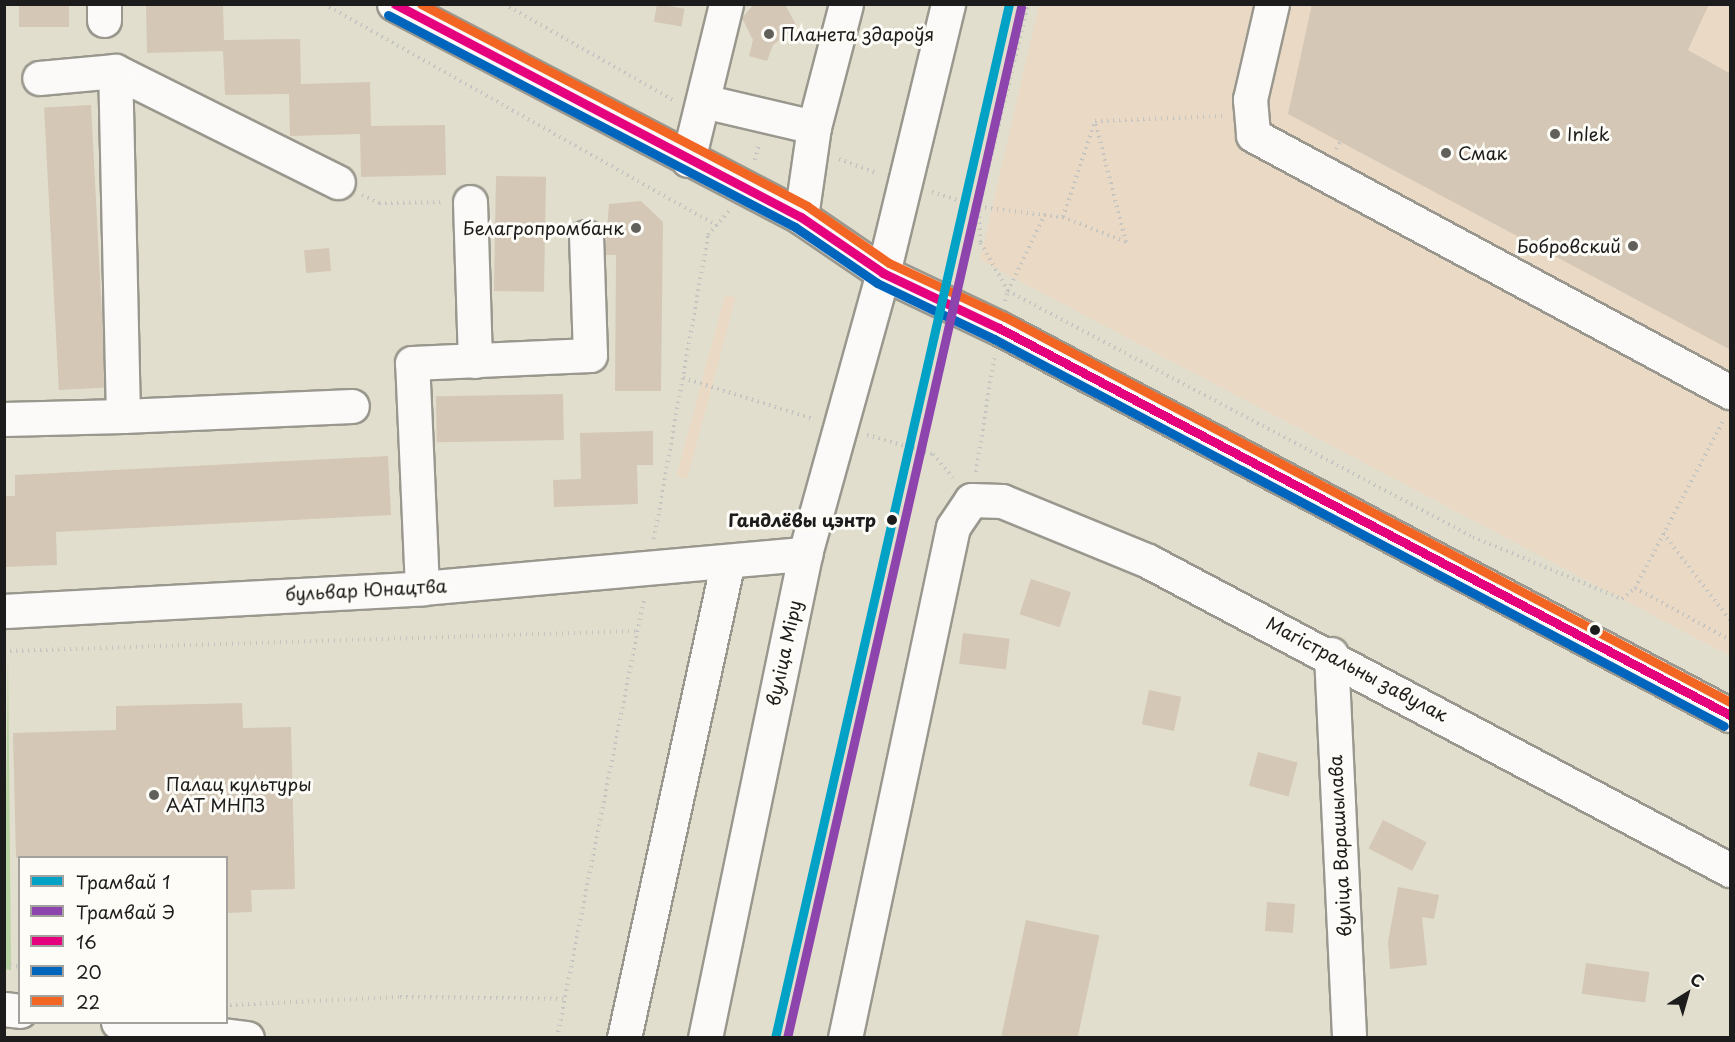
<!DOCTYPE html>
<meta charset="utf-8">
<style>
body{margin:0}
#map{position:relative;width:1735px;height:1042px;overflow:hidden;background:#e2decd;font-family:"Playpen Sans",sans-serif}
div>[style]{position:absolute}
.built>*{inset:0;background:#ead9c4;transform-origin:0 0}
.green>*{inset:0;background:#b7d4a2}
.building>*{inset:0;background:#d4c7b6;transform-origin:0 0}
.path>*{height:4px;margin-top:-2px;transform-origin:0;background:repeating-linear-gradient(90deg,#c4c4c0 0 1.5px,transparent 0 6px)}
.roads{filter:drop-shadow(2px 0 #9a988e) drop-shadow(-2px 0 #9a988e) drop-shadow(0 2px #9a988e) drop-shadow(0 -2px #9a988e)}
.minor>*{height:33px;margin:-16.5px;padding:0 16.5px;transform-origin:16.5px;border-radius:16.5px;background:#fbfaf8}
.major>*{height:33px;margin:-16.5px;padding:0 16.5px;transform-origin:16.5px;border-radius:16.5px;background:#fbfaf8}
.bus-1>*{height:9px;margin:-4.5px;padding:0 4.5px;transform-origin:4.5px;border-radius:4.5px;background:#e5007d}
.bus-2>*{height:9px;margin:-4.5px;padding:0 4.5px;transform-origin:4.5px;border-radius:4.5px;background:#0065bd}
.bus-3>*{height:9px;margin:-4.5px;padding:0 4.5px;transform-origin:4.5px;border-radius:4.5px;background:#f26522}
.tram-1>*{height:9px;margin:-4.5px;padding:0 4.5px;transform-origin:4.5px;border-radius:4.5px;background:#01a2c5}
.tram-2>*{height:9px;margin:-4.5px;padding:0 4.5px;transform-origin:4.5px;border-radius:4.5px;background:#8e44ad}
.dots>*{width:16px;height:16px;translate:-50% -50%;box-sizing:border-box;border:3px solid #fdfcf7;border-radius:50%}
span{translate:-50% -50%;white-space:nowrap;text-align:center;line-height:1.15;-webkit-text-stroke:6px #fdfcf7;paint-order:stroke}
.poi-label{font-size:18px;color:#1c1c1c}
.left{translate:0 -50%;text-align:left}
.right{translate:-100% -50%;text-align:right}
.stop-label{font-size:18px;color:#1c1c1c;font-weight:700}
.street-label{font-size:18px;color:#1c1c1c}
.frame{position:absolute;inset:0;border:6px solid #1c1c1c;pointer-events:none}
.legend{position:absolute;left:18px;top:856px;width:210px;height:168px;box-sizing:border-box;background:#fdfcf7;border:2px solid #a3a29f;margin:0;padding:8px 10px;list-style:none;font-size:18px;color:#1c1c1c}
.legend li{display:flex;align-items:center;gap:12px;height:30px}
.legend b{width:30px;border:2px solid #a3a29f}
.north{position:absolute;left:1657px;top:964px;width:60px;height:60px;-webkit-text-stroke:4px #fdfcf7;paint-order:stroke;rotate:37deg;font-size:16px;font-weight:700;line-height:24px;text-align:center;color:#1c1c1c}
.north::after{content:'';display:block;margin:auto;width:21px;height:27px;background:#1c1c1c;clip-path:polygon(50% 0,100% 100%,50% 72%,0 100%)}
</style>
<div id="map">
<div class="built">
<div style="clip-path:polygon(1039px 5px,1730px 5px,1730px 656px,980px 260px)"></div>
<div style="left:725px;top:295px;width:11px;height:187px;rotate:15deg"></div>
</div>
<div class="green">
<div style="clip-path:polygon(8px 655px,11px 970px,4px 969px)"></div>
</div>
<div class="building">
<div style="left:19px;top:4px;width:50px;height:23px"></div>
<div style="left:657px;top:4px;width:28px;height:18px;rotate:10deg"></div>
<div style="clip-path:polygon(754px 4px,785px 4px,797px 27px,773px 45px,767px 61px,749px 56px,753px 40px,742px 18px)"></div>
<div style="clip-path:polygon(1312px 4px,1709px 4px,1688px 50px,1731px 74px,1731px 350px,1288px 114px)"></div>
<div style="clip-path:polygon(223px 5px,224px 40px,300px 39px,301px 84px,370px 82px,371px 126px,445px 125px,446px 175px,361px 177px,360px 134px,290px 136px,289px 94px,225px 95px,223px 51px,147px 53px,146px 6px)"></div>
<div style="left:91px;top:105px;width:283px;height:47px;rotate:87deg"></div>
<div style="left:496px;top:176px;width:50px;height:115px;rotate:1deg"></div>
<div style="clip-path:polygon(641px 201px,663px 222px,661px 391px,615px 391px,616px 255px,605px 255px,609px 204px)"></div>
<div style="left:329px;top:248px;width:23px;height:25px;rotate:85deg"></div>
<div style="left:563px;top:394px;width:46px;height:127px;rotate:89deg"></div>
<div style="clip-path:polygon(653px 431px,653px 465px,637px 465px,638px 504px,554px 507px,553px 480px,581px 479px,580px 433px)"></div>
<div style="clip-path:polygon(388px 456px,391px 515px,56px 532px,57px 565px,4px 567px,4px 496px,15px 496px,15px 475px)"></div>
<div style="left:1031px;top:579px;width:42px;height:37px;rotate:18deg"></div>
<div style="left:963px;top:633px;width:47px;height:31px;rotate:7deg"></div>
<div style="left:1149px;top:690px;width:33px;height:35px;rotate:12deg"></div>
<div style="clip-path:polygon(242px 703px,243px 728px,291px 727px,295px 889px,251px 890px,252px 912px,226px 913px,226px 858px,16px 858px,13px 733px,116px 730px,116px 706px)"></div>
<div style="left:1258px;top:752px;width:41px;height:35px;rotate:15deg"></div>
<div style="left:1383px;top:820px;width:49px;height:32px;rotate:27deg"></div>
<div style="clip-path:polygon(1398px 887px,1439px 895px,1434px 919px,1422px 917px,1427px 965px,1390px 969px,1388px 942px)"></div>
<div style="left:1267px;top:902px;width:28px;height:29px;rotate:4deg"></div>
<div style="left:1026px;top:920px;width:75px;height:120px;rotate:12deg"></div>
<div style="left:1586px;top:963px;width:64px;height:31px;rotate:8deg"></div>
</div>
<div class="path">
<div style="left:324px;top:4px;width:451px;rotate:29.4deg"></div>
<div style="left:504px;top:4px;width:194px;rotate:29.6deg"></div>
<div style="left:1336px;top:149px;width:8px;rotate:-60deg"></div>
<div style="left:839px;top:159px;width:40px;rotate:20.2deg"></div>
<div style="left:755px;top:160px;width:16px;rotate:-76deg"></div>
<div style="left:932px;top:192px;width:49px;rotate:17.7deg"></div>
<div style="left:979px;top:207px;width:85px;rotate:6.8deg"></div>
<div style="left:1063px;top:217px;width:68px;rotate:21.6deg"></div>
<div style="left:1126px;top:242px;width:125px;rotate:-104.4deg"></div>
<div style="left:1095px;top:121px;width:129px;rotate:-2.2deg"></div>
<div style="left:362px;top:195px;width:19px;rotate:25deg"></div>
<div style="left:379px;top:203px;width:64px;rotate:-0.9deg"></div>
<div style="left:1045px;top:214px;width:85px;rotate:115.7deg"></div>
<div style="left:1008px;top:291px;width:526px;rotate:27.88deg"></div>
<div style="left:1473px;top:537px;width:161px;rotate:22.6deg"></div>
<div style="left:1622px;top:599px;width:17px;rotate:-40deg"></div>
<div style="left:1635px;top:588px;width:191px;rotate:-62.2deg"></div>
<div style="left:1063px;top:217px;width:101px;rotate:-71.6deg"></div>
<div style="left:1005px;top:301px;width:10px;rotate:-73deg"></div>
<div style="left:1008px;top:291px;width:56px;rotate:-119.7deg"></div>
<div style="left:980px;top:242px;width:35px;rotate:-92deg"></div>
<div style="left:979px;top:207px;width:209px;rotate:-76.4deg"></div>
<div style="left:683px;top:378px;width:137px;rotate:17.4deg"></div>
<div style="left:867px;top:435px;width:69px;rotate:16.1deg"></div>
<div style="left:933px;top:454px;width:31px;rotate:50deg"></div>
<div style="left:976px;top:472px;width:115px;rotate:-81deg"></div>
<div style="left:1663px;top:533px;width:110px;rotate:52.4deg"></div>
<div style="left:654px;top:539px;width:309px;rotate:-79.9deg"></div>
<div style="left:708px;top:235px;width:32px;rotate:-49deg"></div>
<div style="left:1635px;top:588px;width:108px;rotate:28.7deg"></div>
<div style="left:4px;top:651px;width:633px;rotate:-1.81deg"></div>
<div style="left:4px;top:965px;width:16px;rotate:7deg"></div>
<div style="left:230px;top:1005px;width:170px;rotate:-2.7deg"></div>
<div style="left:400px;top:997px;width:164px;rotate:0.7deg"></div>
<div style="left:557px;top:1038px;width:449px;rotate:-78.8deg"></div>
</div>
<div class="roads">
<div class="minor">
<div style="left:394px;top:4px;width:459px;rotate:27.6deg"></div>
<div style="left:801px;top:217px;width:99px;rotate:34.3deg"></div>
<div style="left:1272px;top:4px;width:98px;rotate:103deg"></div>
<div style="left:1250px;top:99px;width:36px;rotate:85deg"></div>
<div style="left:1253px;top:135px;width:542px;rotate:28.32deg"></div>
<div style="left:104px;top:20px;width:16px;rotate:-90deg"></div>
<div style="left:115px;top:71px;width:249px;rotate:26.5deg"></div>
<div style="left:703px;top:101px;width:114px;rotate:13.2deg"></div>
<div style="left:688px;top:160px;width:161px;rotate:-76.3deg"></div>
<div style="left:470px;top:202px;width:159px;rotate:88.2deg"></div>
<div style="left:801px;top:217px;width:91px;rotate:-81.8deg"></div>
<div style="left:814px;top:127px;width:127px;rotate:-75.4deg"></div>
<div style="left:123px;top:416px;width:229px;rotate:-2.5deg"></div>
<div style="left:4px;top:419px;width:119px;rotate:-1.4deg"></div>
<div style="left:123px;top:416px;width:345px;rotate:-91.3deg"></div>
<div style="left:115px;top:71px;width:76px;rotate:174.7deg"></div>
<div style="left:422px;top:588px;width:225px;rotate:-92.5deg"></div>
<div style="left:412px;top:363px;width:178px;rotate:-2.6deg"></div>
<div style="left:590px;top:355px;width:118px;rotate:-91.9deg"></div>
<div style="left:4px;top:611px;width:419px;rotate:-3.1deg"></div>
<div style="left:422px;top:588px;width:385px;rotate:-5.1deg"></div>
<div style="left:1331px;top:654px;width:384px;rotate:87.3deg"></div>
<div style="left:4px;top:1009px;width:16px;rotate:7deg"></div>
<div style="left:118px;top:1022px;width:130px;rotate:7.1deg"></div>
<div style="left:624px;top:1038px;width:486px;rotate:-77.7deg"></div>
<div style="left:845px;top:1038px;width:522px;rotate:-78.07deg"></div>
<div style="left:953px;top:527px;width:32px;rotate:-56deg"></div>
<div style="left:971px;top:500px;width:31px;rotate:2deg"></div>
<div style="left:1002px;top:501px;width:158px;rotate:22.3deg"></div>
<div style="left:1148px;top:561px;width:659px;rotate:27.97deg"></div>
</div>
<div class="major">
<div style="left:883px;top:273px;width:128px;rotate:25.4deg"></div>
<div style="left:999px;top:328px;width:827px;rotate:27.9deg"></div>
<div style="left:705px;top:1038px;width:494px;rotate:-78.3deg"></div>
<div style="left:805px;top:554px;width:292px;rotate:-74.5deg"></div>
<div style="left:883px;top:273px;width:277px;rotate:-76.4deg"></div>
</div>
</div>
<div class="bus-1">
<div style="left:395px;top:4px;width:458px;rotate:27.7deg"></div>
<div style="left:801px;top:217px;width:99px;rotate:34.3deg"></div>
<div style="left:883px;top:273px;width:128px;rotate:25.4deg"></div>
<div style="left:999px;top:328px;width:827px;rotate:27.9deg"></div>
</div>
<div class="bus-2">
<div style="left:388px;top:15px;width:459px;rotate:27.5deg"></div>
<div style="left:795px;top:227px;width:99px;rotate:34.3deg"></div>
<div style="left:877px;top:283px;width:130px;rotate:25.6deg"></div>
<div style="left:994px;top:339px;width:826px;rotate:27.93deg"></div>
</div>
<div class="bus-3">
<div style="left:421px;top:4px;width:436px;rotate:27.6deg"></div>
<div style="left:807px;top:206px;width:100px;rotate:34.8deg"></div>
<div style="left:889px;top:263px;width:128px;rotate:25deg"></div>
<div style="left:1005px;top:317px;width:821px;rotate:27.97deg"></div>
</div>
<div class="tram-1">
<div style="left:775px;top:1038px;width:1060px;rotate:-77.25deg"></div>
</div>
<div class="tram-2">
<div style="left:787px;top:1038px;width:1057px;rotate:-77.21deg"></div>
</div>
<div class="dots">
<div style="left:769px;top:34px;background:#61605a"></div>
<div style="left:1555px;top:134px;background:#61605a"></div>
<div style="left:1446px;top:153px;background:#61605a"></div>
<div style="left:636px;top:228px;background:#61605a"></div>
<div style="left:1633px;top:246px;background:#61605a"></div>
<div style="left:892px;top:520px;background:#1c1c1c"></div>
<div style="left:1595px;top:630px;background:#1c1c1c"></div>
<div style="left:154px;top:795px;background:#61605a"></div>
</div>
<div class="poi-label">
<span class="left" style="left:781px;top:34px">Планета здароўя</span>
<span class="left" style="left:1567px;top:134px">Inlek</span>
<span class="left" style="left:1458px;top:153px">Смак</span>
<span class="right" style="left:624px;top:228px">Белагропромбанк</span>
<span class="right" style="left:1621px;top:246px">Бобровский</span>
<span class="left" style="left:166px;top:795px">Палац культуры<br>ААТ МНПЗ</span>
</div>
<div class="stop-label">
<span class="right" style="left:876px;top:520px">Гандлёвы цэнтр</span>
</div>
<div class="street-label">
<span style="left:366px;top:590px;rotate:-3deg">бульвар Юнацтва</span>
<span style="left:784px;top:653px;rotate:-78deg">вуліца Міру</span>
<span style="left:1357px;top:669px;rotate:28deg">Магістральны завулак</span>
<span style="left:1340px;top:846px;rotate:-93deg">вуліца Варашылава</span>
</div>
<div class="frame"></div>
<ul class="legend">
<li><b style="height:8px;background:#01a2c5"></b>Трамвай 1</li>
<li><b style="height:8px;background:#8e44ad"></b>Трамвай Э</li>
<li><b style="height:8px;background:#e5007d"></b>16</li>
<li><b style="height:8px;background:#0065bd"></b>20</li>
<li><b style="height:8px;background:#f26522"></b>22</li>
</ul>
<div class="north">С</div>
</div>
